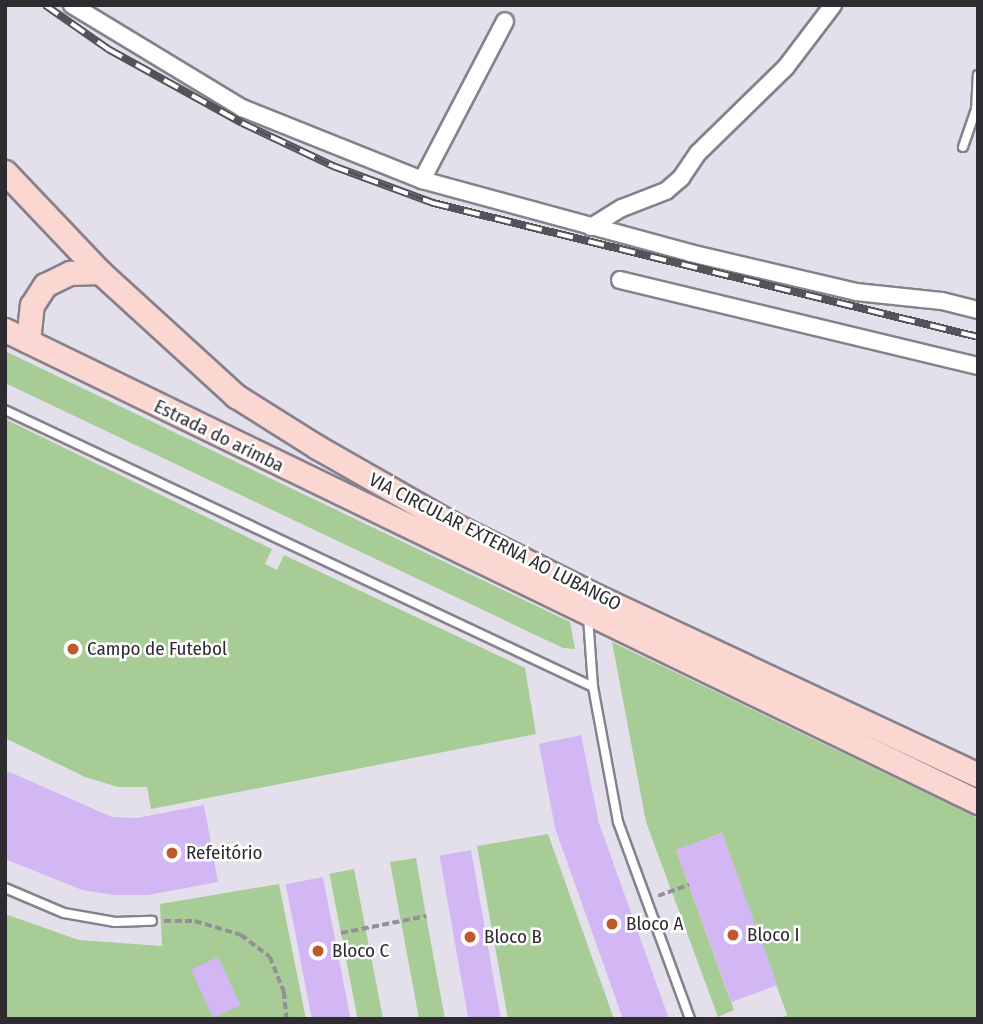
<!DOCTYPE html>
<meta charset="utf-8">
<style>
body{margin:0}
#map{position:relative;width:983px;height:1024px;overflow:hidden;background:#e4e0eb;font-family:"Fira Sans Condensed",sans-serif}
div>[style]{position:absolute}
.green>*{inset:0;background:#a7cc96;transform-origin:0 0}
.building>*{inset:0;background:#d3b7f5;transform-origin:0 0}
.path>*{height:3.5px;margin-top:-1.75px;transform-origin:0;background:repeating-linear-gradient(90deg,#939098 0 7px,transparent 0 10.5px)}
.roads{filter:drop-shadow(2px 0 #86818c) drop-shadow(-2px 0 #86818c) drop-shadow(0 2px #86818c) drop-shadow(0 -2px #86818c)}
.service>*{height:8px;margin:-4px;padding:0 4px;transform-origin:4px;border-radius:4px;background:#fff}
.minor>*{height:16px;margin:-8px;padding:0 8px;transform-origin:8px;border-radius:8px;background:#fff}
.secondary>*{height:23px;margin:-11.5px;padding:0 11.5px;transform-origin:11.5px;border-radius:11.5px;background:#fad7d0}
.rail>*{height:8px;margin-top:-4px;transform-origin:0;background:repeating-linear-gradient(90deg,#fff 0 16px,#555359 0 32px);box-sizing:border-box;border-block:2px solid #555359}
.dots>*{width:19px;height:19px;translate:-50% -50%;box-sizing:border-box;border:4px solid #fff;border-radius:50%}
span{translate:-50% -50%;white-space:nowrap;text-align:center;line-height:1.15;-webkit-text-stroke:5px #fff;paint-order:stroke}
.street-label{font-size:19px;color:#2e2c31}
.poi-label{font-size:19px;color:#2e2c31}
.left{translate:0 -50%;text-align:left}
.frame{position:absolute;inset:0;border:7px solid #2e2c31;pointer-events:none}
</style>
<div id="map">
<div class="green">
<div style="clip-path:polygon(5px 351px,570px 622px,575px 649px,563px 648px,5px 383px)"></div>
<div style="clip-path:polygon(5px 419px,272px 549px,265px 564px,277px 570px,284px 555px,525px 668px,536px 734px,151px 809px,147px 787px,118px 787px,85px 777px,5px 738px)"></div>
<div style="clip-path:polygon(612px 642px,978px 818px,978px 1019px,779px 1019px,787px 1015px,722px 833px,676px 850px,734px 1010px,718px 1017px,646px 822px)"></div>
<div style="clip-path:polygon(548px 834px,614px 1019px,508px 1019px,477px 846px)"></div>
<div style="clip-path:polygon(416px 858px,426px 916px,445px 1019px,419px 1019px,390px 862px)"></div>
<div style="left:354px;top:869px;width:153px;height:25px;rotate:79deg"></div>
<div style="clip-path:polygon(279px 884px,306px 1019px,5px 1019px,5px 914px,79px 940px,162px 946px,160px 904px)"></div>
</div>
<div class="building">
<div style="clip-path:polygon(581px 735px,599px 823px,669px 1019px,623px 1019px,555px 828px,539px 744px)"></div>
<div style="clip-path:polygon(5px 770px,112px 817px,137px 818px,204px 805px,218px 882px,148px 895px,114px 895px,82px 890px,5px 859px)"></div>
<div style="left:722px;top:833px;width:162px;height:49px;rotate:70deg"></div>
<div style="left:471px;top:850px;width:172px;height:32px;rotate:80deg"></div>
<div style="left:323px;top:877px;width:145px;height:38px;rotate:79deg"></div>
<div style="left:218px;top:957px;width:53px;height:30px;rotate:65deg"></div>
</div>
<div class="path">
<div style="left:658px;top:896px;width:33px;rotate:-20deg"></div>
<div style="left:164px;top:921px;width:31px"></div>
<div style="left:195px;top:921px;width:48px;rotate:16.9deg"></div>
<div style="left:241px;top:935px;width:36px;rotate:37deg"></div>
<div style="left:270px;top:957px;width:38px;rotate:68deg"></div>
<div style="left:284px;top:992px;width:27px;rotate:84deg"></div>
<div style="left:341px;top:933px;width:87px;rotate:-11.3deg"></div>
</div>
<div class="roads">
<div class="service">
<div style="left:963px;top:147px;width:39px;rotate:-71deg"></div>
<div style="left:976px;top:110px;width:35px;rotate:-87deg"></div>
<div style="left:5px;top:410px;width:650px;rotate:25.22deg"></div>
<div style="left:588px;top:617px;width:70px;rotate:85.9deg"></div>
<div style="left:593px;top:687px;width:137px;rotate:79.5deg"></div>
<div style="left:618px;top:822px;width:210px;rotate:69.9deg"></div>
<div style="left:5px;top:888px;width:64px;rotate:23deg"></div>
<div style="left:64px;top:913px;width:52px;rotate:10deg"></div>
<div style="left:115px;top:922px;width:37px;rotate:-2deg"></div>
</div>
<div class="minor">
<div style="left:72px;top:5px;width:199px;rotate:31.2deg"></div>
<div style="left:242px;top:108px;width:194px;rotate:21.8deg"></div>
<div style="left:422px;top:180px;width:278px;rotate:15.2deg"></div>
<div style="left:690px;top:253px;width:171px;rotate:13.2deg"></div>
<div style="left:856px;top:292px;width:86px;rotate:6deg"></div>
<div style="left:942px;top:301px;width:37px;rotate:14deg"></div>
<div style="left:422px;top:180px;width:179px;rotate:-62.4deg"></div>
<div style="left:591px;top:227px;width:36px;rotate:-32deg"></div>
<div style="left:622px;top:208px;width:47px;rotate:-21.1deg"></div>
<div style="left:666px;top:191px;width:20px;rotate:-41deg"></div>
<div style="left:681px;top:178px;width:30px;rotate:-56deg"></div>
<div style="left:698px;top:153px;width:123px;rotate:-44.3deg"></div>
<div style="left:786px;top:67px;width:78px;rotate:-52.8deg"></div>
<div style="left:620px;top:280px;width:368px;rotate:13.5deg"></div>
</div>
<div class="secondary">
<div style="left:5px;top:172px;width:138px;rotate:46.5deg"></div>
<div style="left:100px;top:272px;width:184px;rotate:42.4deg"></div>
<div style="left:236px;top:396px;width:96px;rotate:32.2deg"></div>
<div style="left:317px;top:447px;width:153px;rotate:29.7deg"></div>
<div style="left:450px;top:523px;width:163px;rotate:26.6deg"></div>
<div style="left:596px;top:596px;width:422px;rotate:25.1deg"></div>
<div style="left:5px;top:330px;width:1081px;rotate:25.88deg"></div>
<div style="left:28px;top:341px;width:36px;rotate:-84deg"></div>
<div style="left:32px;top:305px;width:24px;rotate:-57deg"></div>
<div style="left:45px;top:285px;width:28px;rotate:-26deg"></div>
<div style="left:70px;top:273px;width:30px;rotate:-2deg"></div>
</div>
</div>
<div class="rail">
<div style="left:45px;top:5px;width:77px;rotate:34.9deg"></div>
<div style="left:108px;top:49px;width:153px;rotate:28.9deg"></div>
<div style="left:242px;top:123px;width:101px;rotate:25.3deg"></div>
<div style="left:333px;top:166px;width:107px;rotate:20.3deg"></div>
<div style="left:433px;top:203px;width:561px;rotate:13.81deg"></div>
</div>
<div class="dots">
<div style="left:73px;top:649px;background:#bf582b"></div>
<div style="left:172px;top:853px;background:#bf582b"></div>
<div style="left:612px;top:924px;background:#bf582b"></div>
<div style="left:733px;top:935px;background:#bf582b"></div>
<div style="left:470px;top:937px;background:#bf582b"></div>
<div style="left:318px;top:951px;background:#bf582b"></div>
</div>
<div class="street-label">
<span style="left:219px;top:436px;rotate:26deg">Estrada do arimba</span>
<span style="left:495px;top:542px;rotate:27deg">VIA CIRCULAR EXTERNA AO LUBANGO</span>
</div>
<div class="poi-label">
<span class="left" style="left:87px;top:649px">Campo de Futebol</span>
<span class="left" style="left:186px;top:853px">Refeitório</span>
<span class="left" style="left:626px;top:924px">Bloco A</span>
<span class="left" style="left:747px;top:935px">Bloco I</span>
<span class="left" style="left:484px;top:937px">Bloco B</span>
<span class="left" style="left:332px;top:951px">Bloco C</span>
</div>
<div class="frame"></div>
</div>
